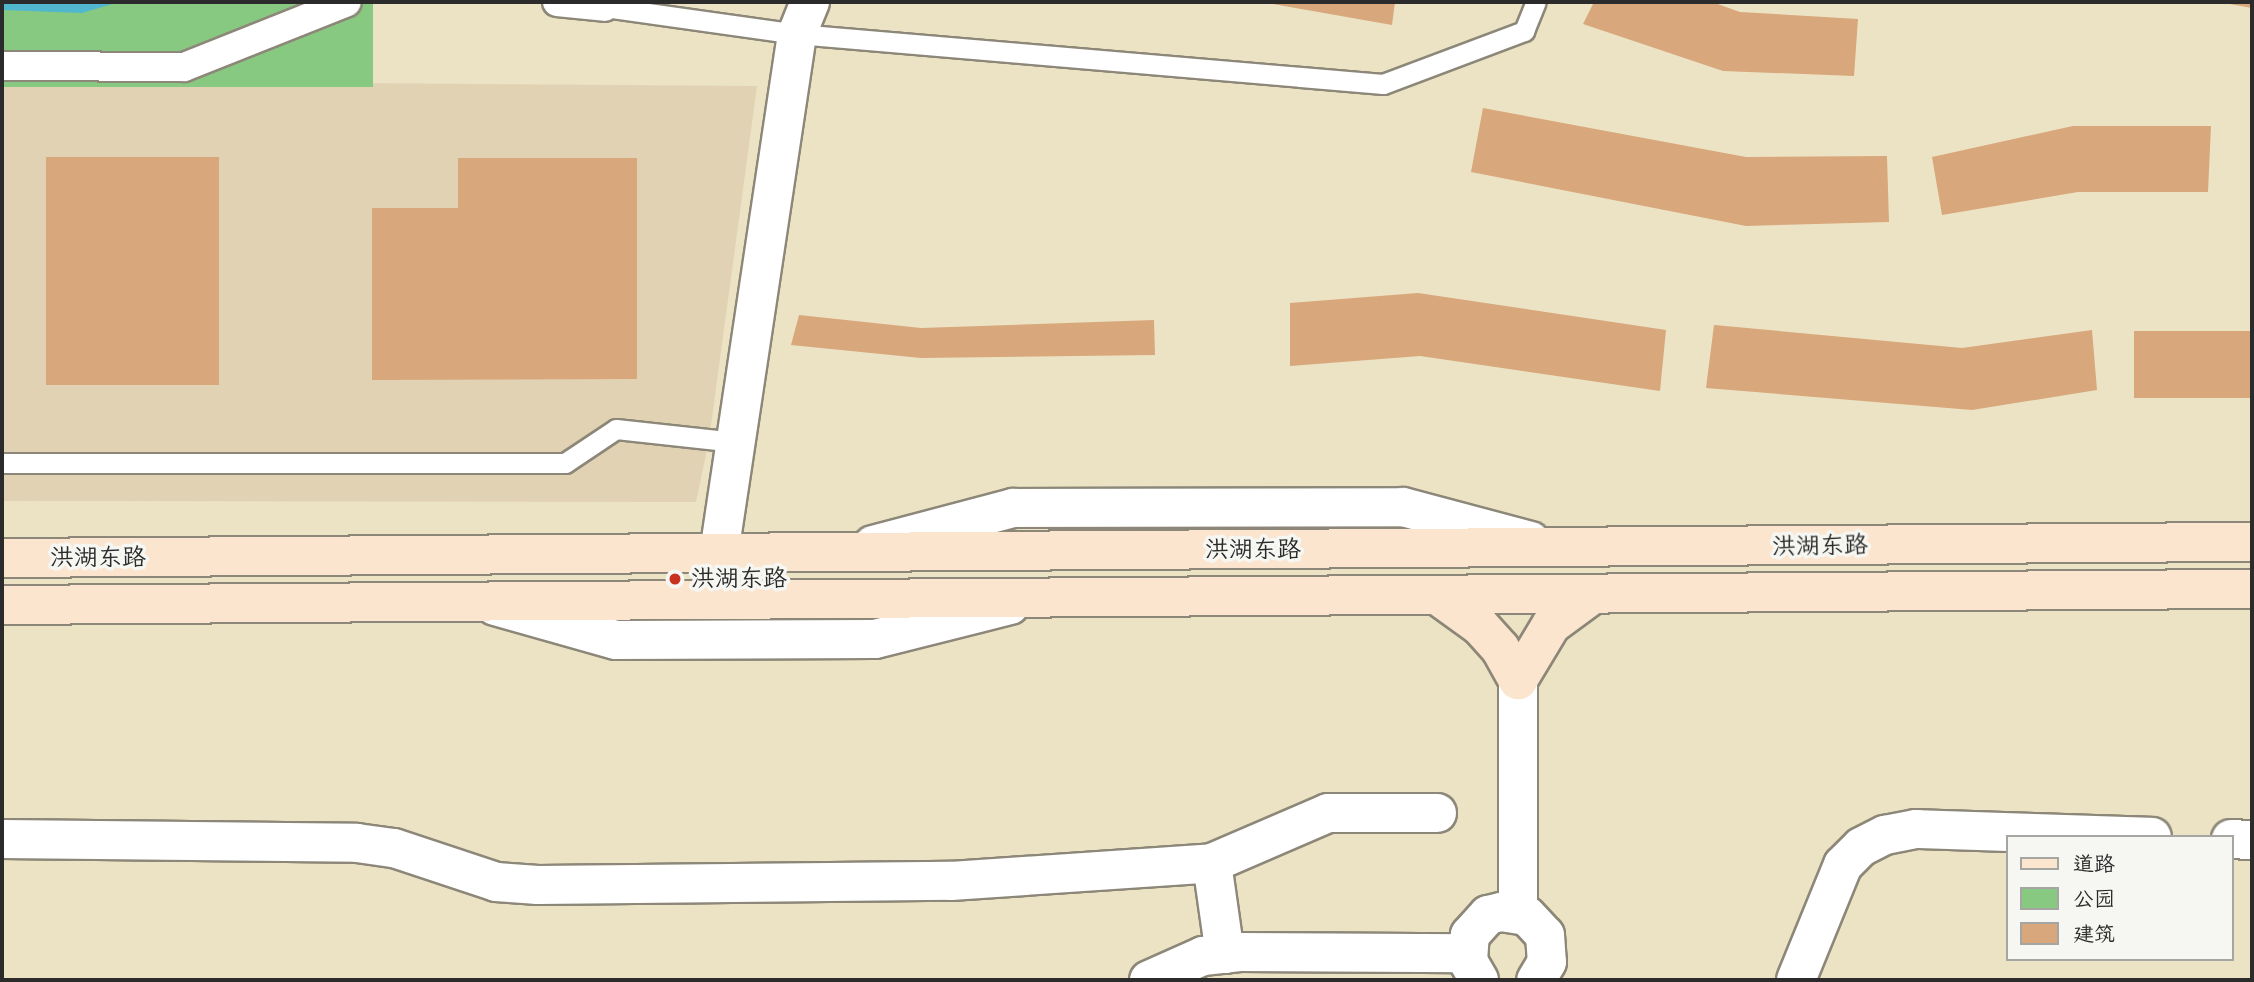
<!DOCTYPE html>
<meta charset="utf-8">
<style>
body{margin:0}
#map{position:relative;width:2254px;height:982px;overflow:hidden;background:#ece3c4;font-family:"Shantell Sans","LXGW WenKai TC",sans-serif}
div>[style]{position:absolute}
.built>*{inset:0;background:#e1d2b4}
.green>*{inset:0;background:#88c981;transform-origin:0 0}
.forest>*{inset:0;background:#6ead6f;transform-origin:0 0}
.water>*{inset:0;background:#50b7ce}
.building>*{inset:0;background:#d8a77c;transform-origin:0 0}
.roads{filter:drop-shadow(2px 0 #8c8778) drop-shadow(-2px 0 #8c8778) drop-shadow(0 2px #8c8778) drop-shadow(0 -2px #8c8778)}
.service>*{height:19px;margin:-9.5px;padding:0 9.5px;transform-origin:9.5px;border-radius:9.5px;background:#fff}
.pedestrian>*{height:28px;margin:-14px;padding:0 14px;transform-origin:14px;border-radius:14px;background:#fff}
.minor>*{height:38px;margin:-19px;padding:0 19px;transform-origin:19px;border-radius:19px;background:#fff}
.secondary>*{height:38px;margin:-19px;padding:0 19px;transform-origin:19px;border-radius:19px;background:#fce5cf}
.dots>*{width:19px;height:19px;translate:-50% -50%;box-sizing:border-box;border:4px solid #f6f6f2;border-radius:50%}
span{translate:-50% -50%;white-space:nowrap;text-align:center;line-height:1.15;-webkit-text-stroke:7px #f6f6f2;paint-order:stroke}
.street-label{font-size:24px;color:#2b2b2b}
.poi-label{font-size:24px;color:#2b2b2b}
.left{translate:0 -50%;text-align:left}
.frame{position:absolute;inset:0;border:4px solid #2b2b2b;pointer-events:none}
.legend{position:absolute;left:2006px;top:835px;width:228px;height:126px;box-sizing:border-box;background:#f6f6f2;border:2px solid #a5a5a2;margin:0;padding:9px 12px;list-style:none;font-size:21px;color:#2b2b2b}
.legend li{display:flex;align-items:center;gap:14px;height:35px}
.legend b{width:35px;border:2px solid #a5a5a2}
</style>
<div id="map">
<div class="built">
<div style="clip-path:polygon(356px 83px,757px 86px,709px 440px,696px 502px,2px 501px,2px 87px)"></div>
</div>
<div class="green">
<div style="left:2px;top:2px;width:371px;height:85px"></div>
</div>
<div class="forest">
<div style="left:1058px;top:523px;width:305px;height:14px"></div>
</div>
<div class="water">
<div style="clip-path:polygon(2px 2px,119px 2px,82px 13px,2px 10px)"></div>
</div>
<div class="building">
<div style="clip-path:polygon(1262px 2px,1395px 2px,1392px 25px)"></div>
<div style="clip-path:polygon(1594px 2px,1712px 2px,1740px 12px,1858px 19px,1854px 76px,1723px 71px,1583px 24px)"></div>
<div style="clip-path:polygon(2252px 2px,2252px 8px,2224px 3px,2224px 2px)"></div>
<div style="clip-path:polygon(1483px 108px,1746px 157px,1887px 156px,1889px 222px,1746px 226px,1471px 172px)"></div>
<div style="clip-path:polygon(2073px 126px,2211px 126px,2208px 192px,2078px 192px,1942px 215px,1932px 157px)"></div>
<div style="left:46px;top:157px;width:173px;height:228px"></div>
<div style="clip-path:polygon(458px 158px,637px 158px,637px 379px,372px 380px,372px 208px,458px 208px)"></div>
<div style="clip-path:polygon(1418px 293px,1666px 330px,1660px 391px,1420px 356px,1290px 366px,1290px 303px)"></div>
<div style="clip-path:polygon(799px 315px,921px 328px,1154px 320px,1155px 355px,921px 358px,791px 345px)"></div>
<div style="clip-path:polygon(1714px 325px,1962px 348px,2092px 330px,2097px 390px,1972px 410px,1706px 388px)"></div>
<div style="left:2252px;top:331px;width:67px;height:118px;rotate:90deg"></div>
</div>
<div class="roads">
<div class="service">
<div style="left:605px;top:7px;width:194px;rotate:8deg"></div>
<div style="left:797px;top:34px;width:588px;rotate:4.88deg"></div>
<div style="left:1383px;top:84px;width:151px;rotate:-20.6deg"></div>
<div style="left:1524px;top:31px;width:31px;rotate:-68deg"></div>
<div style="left:2px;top:463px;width:563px"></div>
<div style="left:565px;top:463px;width:61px;rotate:-33.7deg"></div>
<div style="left:616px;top:429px;width:120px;rotate:6.2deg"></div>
</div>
<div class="pedestrian">
<div style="left:557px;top:2px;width:48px;rotate:5.9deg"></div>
<div style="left:2px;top:66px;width:182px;rotate:0.3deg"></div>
<div style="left:184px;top:67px;width:175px;rotate:-21.7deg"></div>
</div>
<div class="minor">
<div style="left:873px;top:545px;width:145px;rotate:-14.8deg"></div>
<div style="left:1013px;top:508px;width:390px;rotate:-0.1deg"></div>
<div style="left:1403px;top:507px;width:132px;rotate:14.9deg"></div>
<div style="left:719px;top:553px;width:525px;rotate:-81.45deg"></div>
<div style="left:797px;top:34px;width:35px;rotate:-68deg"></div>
<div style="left:495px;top:606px;width:126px;rotate:15.7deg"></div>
<div style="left:616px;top:640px;width:259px;rotate:-0.2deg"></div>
<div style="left:875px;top:639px;width:139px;rotate:-14.1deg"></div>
<div style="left:1518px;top:680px;width:233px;rotate:90deg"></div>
<div style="left:2px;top:839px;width:355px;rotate:0.6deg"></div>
<div style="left:357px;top:843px;width:37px;rotate:8deg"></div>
<div style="left:394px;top:848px;width:108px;rotate:18.4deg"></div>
<div style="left:496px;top:882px;width:42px;rotate:4.1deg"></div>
<div style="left:538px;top:885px;width:413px;rotate:-0.6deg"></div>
<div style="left:951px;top:881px;width:262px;rotate:-3.9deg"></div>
<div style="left:1212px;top:863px;width:126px;rotate:-23.3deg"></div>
<div style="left:1328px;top:813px;width:109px"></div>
<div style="left:2231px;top:839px;width:21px;rotate:3deg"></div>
<div style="left:1212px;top:863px;width:92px;rotate:81.9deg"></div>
<div style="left:1149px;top:980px;width:59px;rotate:-24deg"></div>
<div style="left:1203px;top:956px;width:37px;rotate:-6deg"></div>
<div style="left:1240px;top:952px;width:227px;rotate:0.3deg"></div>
<div style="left:1479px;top:980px;width:22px;rotate:-120deg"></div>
<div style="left:1468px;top:961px;width:26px;rotate:-86deg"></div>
<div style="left:1470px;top:935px;width:27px;rotate:-48deg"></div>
<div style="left:1488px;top:915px;width:13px;rotate:-13deg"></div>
<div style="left:1501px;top:912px;width:26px;rotate:9deg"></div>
<div style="left:1527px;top:916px;width:26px;rotate:47deg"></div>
<div style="left:1545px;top:935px;width:27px;rotate:86deg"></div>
<div style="left:1547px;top:962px;width:21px;rotate:121deg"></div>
<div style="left:1796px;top:980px;width:124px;rotate:-67.8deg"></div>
<div style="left:1843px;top:865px;width:25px;rotate:-45deg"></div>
<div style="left:1861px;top:847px;width:27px;rotate:-27deg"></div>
<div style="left:1885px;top:835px;width:32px;rotate:-11deg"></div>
<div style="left:1916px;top:829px;width:236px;rotate:1.9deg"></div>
</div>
<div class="secondary">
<div style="left:2px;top:558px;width:2250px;rotate:-0.41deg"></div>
<div style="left:1437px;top:595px;width:53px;rotate:35.8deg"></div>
<div style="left:1480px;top:626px;width:30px;rotate:48deg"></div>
<div style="left:1500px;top:648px;width:37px;rotate:61deg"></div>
<div style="left:1518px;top:680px;width:64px;rotate:-59deg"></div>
<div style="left:1551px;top:625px;width:52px;rotate:-36.4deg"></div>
<div style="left:2px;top:605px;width:2250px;rotate:-0.41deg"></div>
</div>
</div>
<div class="dots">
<div style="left:675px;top:579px;background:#c8321e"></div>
</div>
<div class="street-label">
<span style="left:1820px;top:546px;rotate:-1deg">洪湖东路</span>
<span style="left:1253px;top:550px">洪湖东路</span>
<span style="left:98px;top:558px">洪湖东路</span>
</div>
<div class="poi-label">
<span class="left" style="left:691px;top:579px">洪湖东路</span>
</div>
<div class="frame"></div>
<ul class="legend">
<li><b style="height:9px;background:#fce5cf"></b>道路</li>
<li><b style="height:19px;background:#88c981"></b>公园</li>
<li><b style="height:19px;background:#d8a77c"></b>建筑</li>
</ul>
</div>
